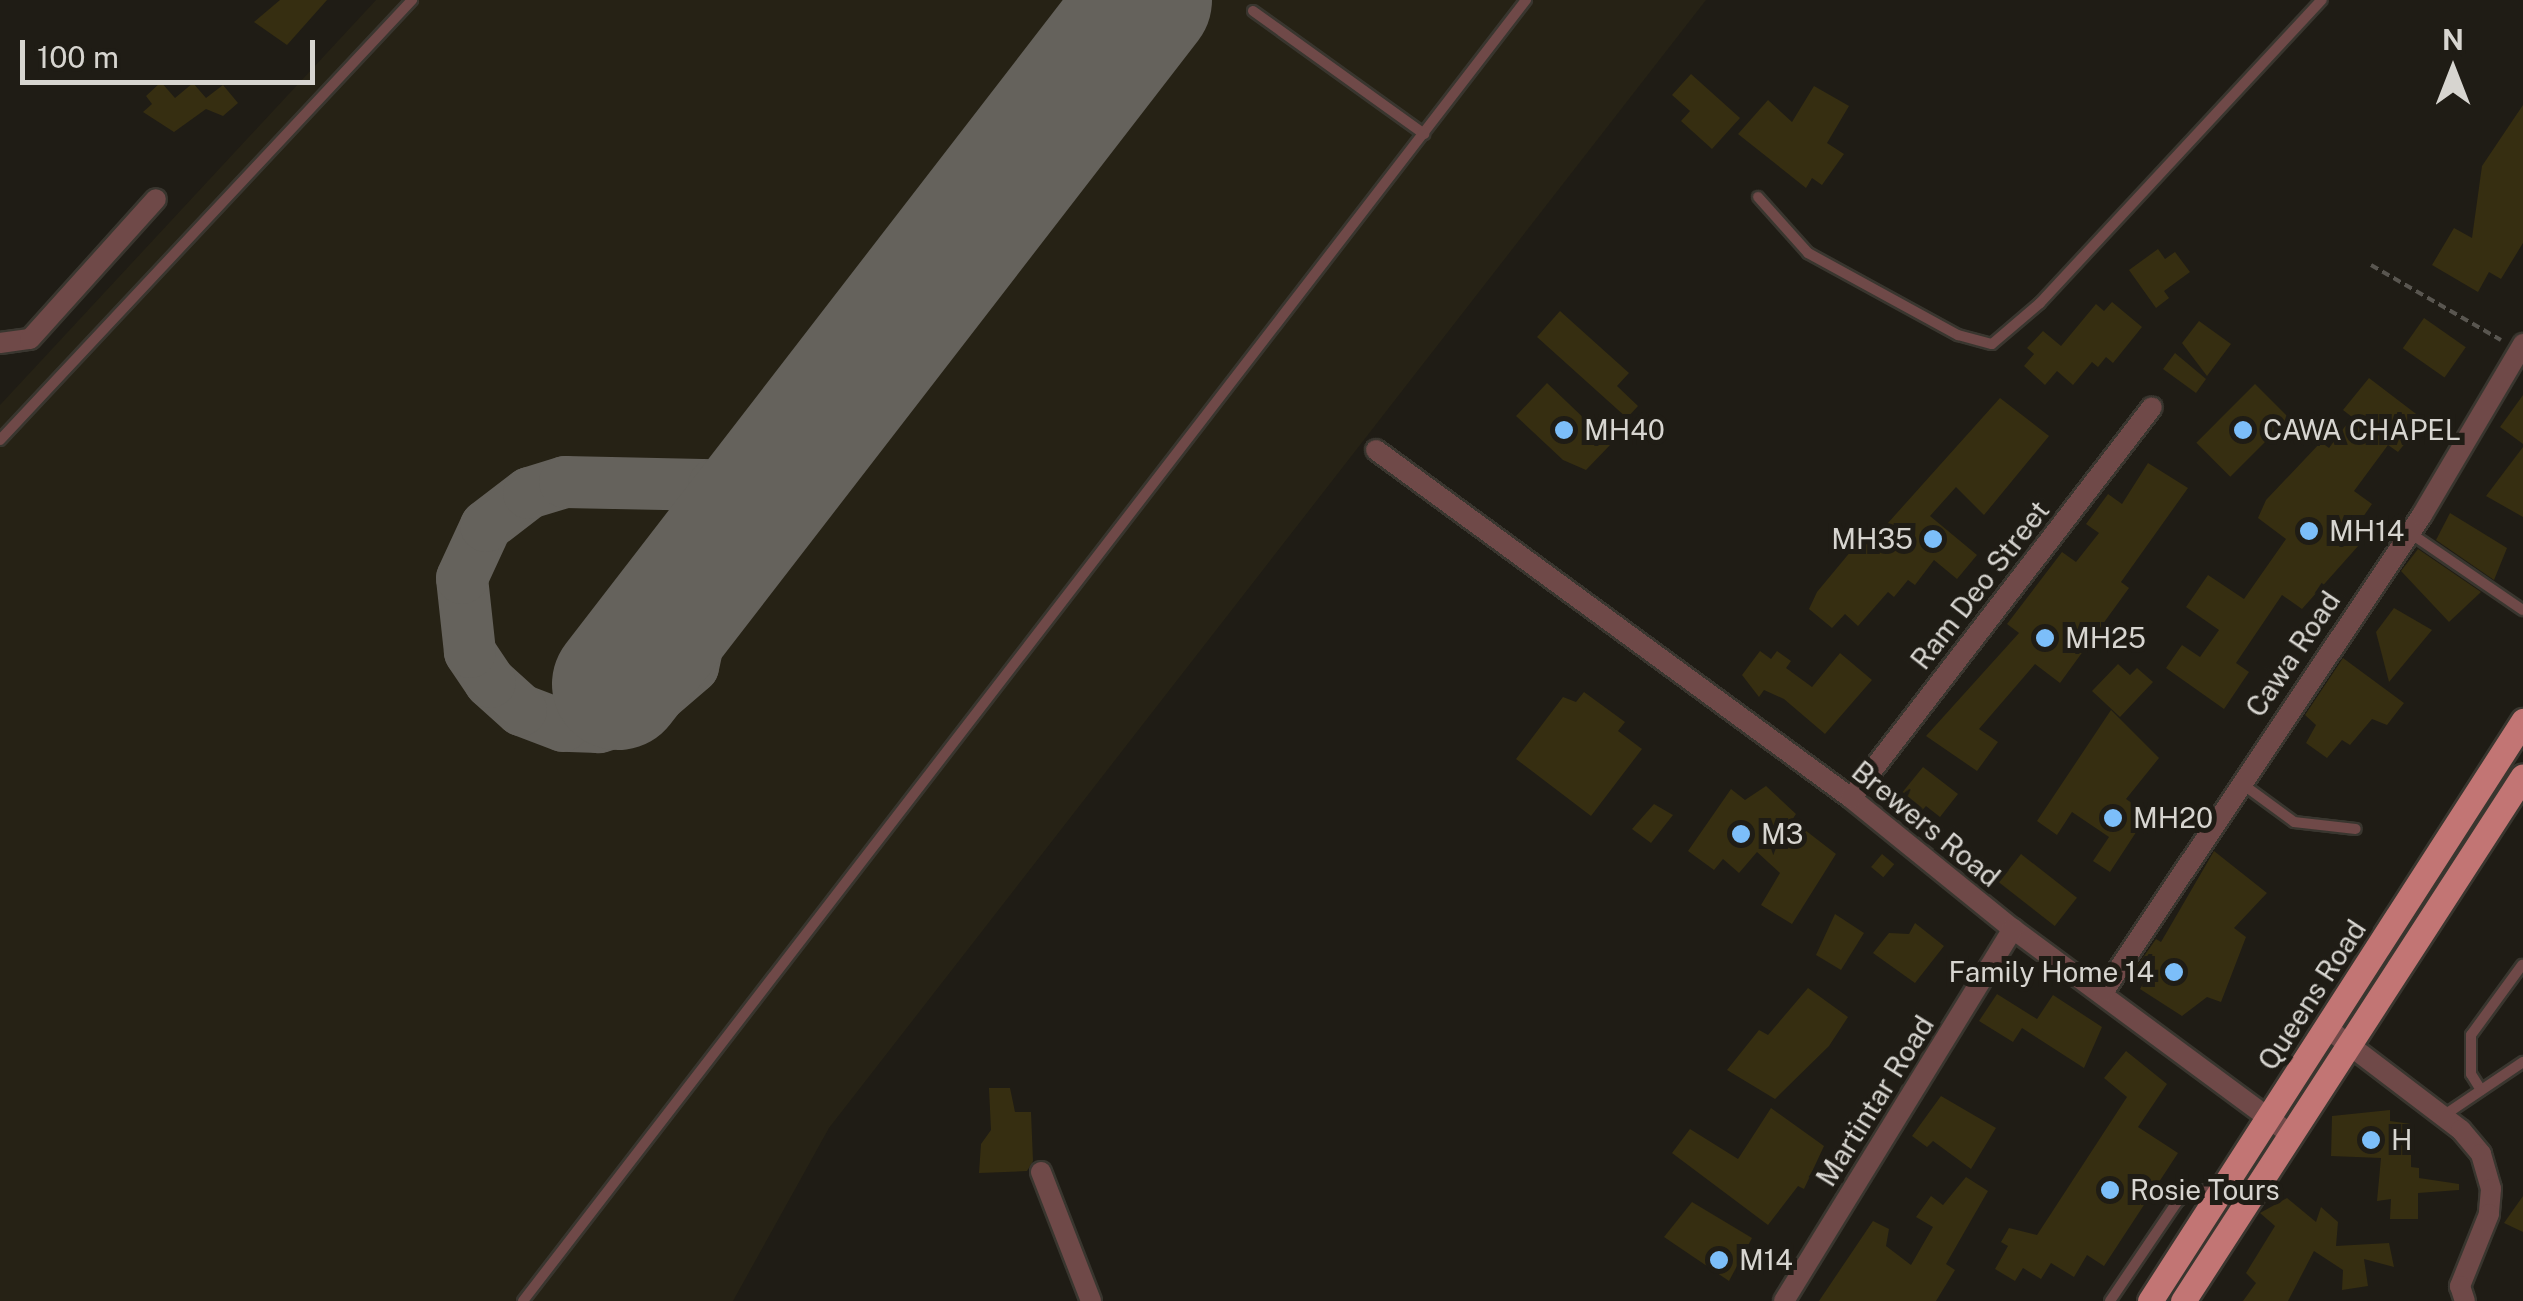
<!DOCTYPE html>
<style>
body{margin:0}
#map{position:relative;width:2523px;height:1301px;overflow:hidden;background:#1f1c15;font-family:"Public Sans",sans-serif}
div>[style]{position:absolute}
.built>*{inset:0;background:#262215}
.taxiway>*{height:52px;margin:-26px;padding:0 26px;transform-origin:26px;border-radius:26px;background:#65625c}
.runway>*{height:132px;margin:-66px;padding:0 66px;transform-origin:66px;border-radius:66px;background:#65625c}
.building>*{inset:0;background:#362e11;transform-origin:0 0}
.path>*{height:4px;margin-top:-2px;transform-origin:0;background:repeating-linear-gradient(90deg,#595650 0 8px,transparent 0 13px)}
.roads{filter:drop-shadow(2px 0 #39362f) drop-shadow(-2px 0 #39362f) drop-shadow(0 2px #39362f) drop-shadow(0 -2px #39362f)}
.service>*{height:10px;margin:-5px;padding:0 5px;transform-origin:5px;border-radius:5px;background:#6f4948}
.minor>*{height:20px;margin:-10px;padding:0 10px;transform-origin:10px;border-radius:10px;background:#6f4948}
.primary>*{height:25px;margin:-12.5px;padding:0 12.5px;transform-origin:12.5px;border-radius:12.5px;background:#c27574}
.dots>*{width:28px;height:28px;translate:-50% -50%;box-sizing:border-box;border:5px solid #1f1c15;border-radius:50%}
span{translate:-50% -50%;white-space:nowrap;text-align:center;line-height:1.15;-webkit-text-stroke:10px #1f1c15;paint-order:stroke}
.poi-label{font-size:28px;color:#d7d5d0}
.left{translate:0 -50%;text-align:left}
.right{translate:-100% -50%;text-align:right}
.street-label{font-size:28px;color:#d7d5d0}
.north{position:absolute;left:2403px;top:20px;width:100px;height:100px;-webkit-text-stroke:8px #1f1c15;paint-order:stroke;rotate:0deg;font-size:28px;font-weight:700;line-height:40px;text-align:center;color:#d7d5d0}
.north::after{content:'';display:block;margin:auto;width:35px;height:45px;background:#d7d5d0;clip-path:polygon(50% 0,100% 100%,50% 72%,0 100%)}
.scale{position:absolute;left:20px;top:40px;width:295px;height:45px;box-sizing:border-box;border:5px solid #d7d5d0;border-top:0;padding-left:12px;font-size:30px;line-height:35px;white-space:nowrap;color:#d7d5d0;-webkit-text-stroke:8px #1f1c15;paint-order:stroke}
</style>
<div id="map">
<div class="built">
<div style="clip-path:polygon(376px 0,1706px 0,829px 1128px,733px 1301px,0 1301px,0 405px)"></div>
</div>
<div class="taxiway">
<div style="left:702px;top:576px;width:31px;rotate:83deg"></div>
<div style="left:706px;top:607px;width:61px;rotate:102.2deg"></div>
<div style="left:693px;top:667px;width:74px;rotate:139.4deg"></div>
<div style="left:637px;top:715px;width:40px;rotate:162deg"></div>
<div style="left:599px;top:727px;width:36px;rotate:-178deg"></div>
<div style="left:563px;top:726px;width:45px;rotate:-159.1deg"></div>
<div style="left:521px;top:710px;width:42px;rotate:-137.9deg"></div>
<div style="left:490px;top:682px;width:36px;rotate:-124deg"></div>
<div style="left:470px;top:652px;width:74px;rotate:-96.2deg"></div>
<div style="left:462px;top:578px;width:57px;rotate:-65.2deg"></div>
<div style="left:486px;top:526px;width:54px;rotate:-37.5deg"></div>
<div style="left:529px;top:493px;width:38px;rotate:-17deg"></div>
<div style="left:565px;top:482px;width:149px;rotate:1.2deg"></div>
<div style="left:714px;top:485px;width:44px;rotate:-15.9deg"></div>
<div style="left:756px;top:473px;width:51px;rotate:-29.6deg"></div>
</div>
<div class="runway">
<div style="left:618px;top:684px;width:864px;rotate:-52.33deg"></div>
</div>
<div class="building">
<div style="clip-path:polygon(280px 0,327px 0,287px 45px,254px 22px)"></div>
<div style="clip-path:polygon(1691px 74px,1740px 118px,1712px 149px,1681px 121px,1690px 111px,1672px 95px)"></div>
<div style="clip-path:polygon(161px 82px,175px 98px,193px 83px,206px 98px,223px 85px,238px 103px,223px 116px,206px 109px,174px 132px,143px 112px,152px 104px,146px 96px)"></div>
<div style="clip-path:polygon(1814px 86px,1849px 106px,1827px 143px,1844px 154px,1822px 185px,1812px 178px,1806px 188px,1738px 134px,1768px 100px,1792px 122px)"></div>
<div style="clip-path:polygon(2523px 105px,2523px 243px,2501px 279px,2489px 272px,2478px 292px,2432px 265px,2454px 228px,2472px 238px,2482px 166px)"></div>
<div style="clip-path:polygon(2158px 249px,2165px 259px,2175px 252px,2190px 272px,2164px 291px,2169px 298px,2156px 308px,2129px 270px)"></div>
<div style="clip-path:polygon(2112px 302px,2142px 327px,2113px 363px,2106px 357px,2098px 367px,2092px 362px,2073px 385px,2057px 371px,2045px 385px,2024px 366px,2034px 354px,2027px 348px,2043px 331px,2061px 346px,2096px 304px,2104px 311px)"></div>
<div style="clip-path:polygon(1560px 311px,1629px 373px,1617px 386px,1638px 406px,1627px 418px,1537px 337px)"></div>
<div style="left:2424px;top:318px;width:51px;height:37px;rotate:35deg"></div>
<div style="clip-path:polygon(2199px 321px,2231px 344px,2207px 376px,2182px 343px)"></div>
<div style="clip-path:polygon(2175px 353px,2206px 379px,2196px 393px,2163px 369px)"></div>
<div style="clip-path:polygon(2369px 378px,2424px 420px,2398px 452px,2388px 445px,2354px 491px,2372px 504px,2349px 537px,2359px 545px,2302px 609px,2282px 595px,2236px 663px,2249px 672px,2224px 709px,2166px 668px,2182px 645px,2200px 657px,2219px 630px,2186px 607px,2208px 575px,2244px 599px,2286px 539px,2258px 518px,2266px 500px,2321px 442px,2329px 448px,2352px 417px,2343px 410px)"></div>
<div style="clip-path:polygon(1547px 383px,1611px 444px,1586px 470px,1563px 460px,1516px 416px)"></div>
<div style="left:2255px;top:384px;width:48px;height:83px;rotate:45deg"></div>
<div style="clip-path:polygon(2523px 395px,2523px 444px,2500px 427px)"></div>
<div style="clip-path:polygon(2000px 398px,2049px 436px,1984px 515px,1956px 487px,1930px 516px,1977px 555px,1957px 579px,1934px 560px,1915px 585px,1908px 580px,1894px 597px,1888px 592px,1858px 626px,1845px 614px,1832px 628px,1809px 609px,1817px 592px,1871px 527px,1879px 533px)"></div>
<div style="clip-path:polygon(2523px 447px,2523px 517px,2486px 496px)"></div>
<div style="clip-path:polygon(2148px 463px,2188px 488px,2121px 582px,2129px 588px,2060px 683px,2035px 664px,1979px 729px,1998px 742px,1977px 771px,1926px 736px,2019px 633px,2007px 624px,2062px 552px,2076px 562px,2099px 533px,2086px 524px,2108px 494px,2122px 504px)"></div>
<div style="clip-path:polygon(2450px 513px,2507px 548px,2494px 580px,2436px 540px)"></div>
<div style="clip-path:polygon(2418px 549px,2481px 592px,2449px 622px,2401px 571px)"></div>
<div style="clip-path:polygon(2394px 608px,2432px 630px,2389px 682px,2376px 632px)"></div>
<div style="clip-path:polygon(1760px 651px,1771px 659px,1777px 651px,1791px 661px,1786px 668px,1812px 687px,1840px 653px,1872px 680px,1825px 734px,1784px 699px,1764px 690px,1759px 697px,1742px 675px)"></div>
<div style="clip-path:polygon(2343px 658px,2404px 703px,2387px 725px,2372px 719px,2350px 745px,2342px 740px,2327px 758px,2306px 743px,2316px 725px,2305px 715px)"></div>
<div style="clip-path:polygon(2118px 664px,2130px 675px,2137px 668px,2153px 682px,2120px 717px,2092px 691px)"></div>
<div style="clip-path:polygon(1584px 692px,1625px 722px,1618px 731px,1642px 749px,1591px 816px,1516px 759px,1563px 697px,1576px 702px)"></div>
<div style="clip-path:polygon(2111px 710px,2159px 758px,2126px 799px,2148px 814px,2110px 872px,2093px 861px,2109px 837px,2072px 812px,2057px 835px,2037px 821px)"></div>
<div style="clip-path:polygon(1923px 767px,1958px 794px,1940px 817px,1926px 806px,1918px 815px,1897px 799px)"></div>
<div style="clip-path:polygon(1766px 786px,1796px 814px,1792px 820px,1836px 854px,1792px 924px,1761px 905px,1780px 873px,1757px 852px,1739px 873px,1723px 859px,1714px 870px,1688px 851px,1731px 789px,1745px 800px)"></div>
<div style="clip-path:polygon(1654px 804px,1673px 815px,1651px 843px,1632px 829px)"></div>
<div style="clip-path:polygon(2214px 851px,2267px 893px,2234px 928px,2246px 937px,2221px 1002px,2207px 997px,2182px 1016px,2140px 989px,2147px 977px,2135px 969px,2156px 939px,2161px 942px)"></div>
<div style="left:1882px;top:854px;width:16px;height:17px;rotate:40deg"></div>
<div style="left:2021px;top:854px;width:71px;height:36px;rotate:38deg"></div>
<div style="clip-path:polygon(1835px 914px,1864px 933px,1841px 970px,1816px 955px)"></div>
<div style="clip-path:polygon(1915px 923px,1944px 946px,1915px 983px,1873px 953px,1889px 933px,1909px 934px)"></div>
<div style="clip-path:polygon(1808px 988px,1848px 1017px,1829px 1046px,1775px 1099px,1727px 1070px,1759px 1030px,1768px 1035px)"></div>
<div style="clip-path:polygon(1997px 994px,2037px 1019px,2053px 995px,2102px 1027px,2084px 1068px,2022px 1028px,2013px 1042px,1979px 1021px)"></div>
<div style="clip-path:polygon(2126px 1051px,2167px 1084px,2138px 1127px,2178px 1153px,2104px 1266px,2087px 1255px,2074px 1277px,2051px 1263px,2041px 1279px,2023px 1268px,2015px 1281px,1995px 1269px,2008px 1246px,2001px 1242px,2009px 1228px,2037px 1235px,2127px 1097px,2104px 1078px)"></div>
<div style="clip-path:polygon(989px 1088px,1010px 1088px,1015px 1112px,1031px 1112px,1033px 1161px,1027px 1171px,979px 1173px,981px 1144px,991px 1130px)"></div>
<div style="clip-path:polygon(1941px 1096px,1996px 1128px,1971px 1169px,1933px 1141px,1927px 1147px,1912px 1136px)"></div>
<div style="clip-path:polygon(1771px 1108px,1824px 1146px,1804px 1189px,1798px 1186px,1768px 1225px,1672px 1153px,1690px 1129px,1738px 1159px)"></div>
<div style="clip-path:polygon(2390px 1110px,2390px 1121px,2411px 1124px,2411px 1167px,2419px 1168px,2419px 1178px,2459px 1184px,2459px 1190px,2418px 1193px,2418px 1219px,2390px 1219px,2391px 1199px,2377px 1201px,2381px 1158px,2331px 1156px,2332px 1116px)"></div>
<div style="clip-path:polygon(1966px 1177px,1988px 1191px,1946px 1264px,1955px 1270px,1936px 1301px,1819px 1301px,1873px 1221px,1889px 1229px,1886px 1246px,1911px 1265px,1933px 1227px,1916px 1217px,1931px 1196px,1943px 1205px)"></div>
<div style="clip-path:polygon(2523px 1196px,2523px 1232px,2504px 1223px)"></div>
<div style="clip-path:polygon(2287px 1198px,2316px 1222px,2321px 1207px,2338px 1222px,2336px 1246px,2389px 1243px,2394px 1267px,2364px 1259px,2368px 1286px,2342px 1290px,2343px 1270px,2314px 1251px,2288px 1301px,2243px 1301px,2256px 1283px,2246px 1273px,2275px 1226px,2260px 1213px)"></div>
<div style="clip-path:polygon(1692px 1202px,1752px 1238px,1729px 1281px,1664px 1237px)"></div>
</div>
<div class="path">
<div style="left:2371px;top:265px;width:150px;rotate:30deg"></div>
</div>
<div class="roads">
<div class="service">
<div style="left:1253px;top:11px;width:211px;rotate:35.7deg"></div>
<div style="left:1758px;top:197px;width:75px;rotate:48.2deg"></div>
<div style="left:1808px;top:253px;width:171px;rotate:28.7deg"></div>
<div style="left:1958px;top:335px;width:35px;rotate:15deg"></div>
<div style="left:1992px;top:344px;width:63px;rotate:-40.5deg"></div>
<div style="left:2040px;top:303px;width:414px;rotate:-47.1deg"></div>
<div style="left:0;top:440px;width:603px;rotate:-46.88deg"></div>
<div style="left:2410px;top:533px;width:137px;rotate:34.3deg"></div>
<div style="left:2241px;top:783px;width:66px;rotate:36.3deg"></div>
<div style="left:2294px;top:822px;width:62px;rotate:6.4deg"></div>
<div style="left:2481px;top:1090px;width:19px;rotate:-122deg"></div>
<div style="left:2471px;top:1074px;width:39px;rotate:-90deg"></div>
<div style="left:2471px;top:1035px;width:87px;rotate:-53.9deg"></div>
<div style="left:2443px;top:1116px;width:97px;rotate:-34deg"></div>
<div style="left:523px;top:1301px;width:1643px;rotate:-52.37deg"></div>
<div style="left:2110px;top:1301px;width:120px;rotate:-55.9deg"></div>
<div style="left:2177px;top:1202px;width:18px;rotate:-41deg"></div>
<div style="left:2191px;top:1190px;width:26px;rotate:2deg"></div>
</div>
<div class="minor">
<div style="left:0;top:343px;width:30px;rotate:-8deg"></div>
<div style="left:30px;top:339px;width:188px;rotate:-48deg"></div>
<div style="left:1376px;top:450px;width:589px;rotate:36.23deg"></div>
<div style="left:1851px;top:798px;width:208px;rotate:39deg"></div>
<div style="left:2013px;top:929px;width:345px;rotate:36.5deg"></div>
<div style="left:1851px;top:798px;width:493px;rotate:-52.4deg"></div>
<div style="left:2104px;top:991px;width:572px;rotate:-56.25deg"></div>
<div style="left:2422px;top:515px;width:199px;rotate:-59.4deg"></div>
<div style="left:2327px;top:1028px;width:168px;rotate:37.3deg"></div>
<div style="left:2461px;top:1130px;width:31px;rotate:50deg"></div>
<div style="left:2481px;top:1154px;width:36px;rotate:74deg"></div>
<div style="left:2491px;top:1189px;width:25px;rotate:95deg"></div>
<div style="left:2489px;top:1214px;width:78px;rotate:111.9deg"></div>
<div style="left:2460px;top:1286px;width:16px;rotate:72deg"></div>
<div style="left:1041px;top:1172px;width:138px;rotate:68.8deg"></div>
<div style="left:1784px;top:1301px;width:437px;rotate:-58.4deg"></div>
</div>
<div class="primary">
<div style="left:2150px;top:1301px;width:690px;rotate:-57.25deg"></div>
<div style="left:2183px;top:1301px;width:625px;rotate:-57.07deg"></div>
</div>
</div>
<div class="dots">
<div style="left:1564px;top:430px;background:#7cbef9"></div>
<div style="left:2243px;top:430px;background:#7cbef9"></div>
<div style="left:2309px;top:531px;background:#7cbef9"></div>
<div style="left:1933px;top:539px;background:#7cbef9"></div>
<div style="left:2045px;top:638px;background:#7cbef9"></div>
<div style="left:2113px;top:818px;background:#7cbef9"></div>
<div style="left:1741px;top:834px;background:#7cbef9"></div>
<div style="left:2174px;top:972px;background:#7cbef9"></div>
<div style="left:2371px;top:1140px;background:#7cbef9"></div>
<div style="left:2110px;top:1190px;background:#7cbef9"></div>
<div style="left:1719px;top:1260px;background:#7cbef9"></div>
</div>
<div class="poi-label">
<span class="left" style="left:1584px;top:430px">MH40</span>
<span class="left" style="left:2263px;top:430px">CAWA CHAPEL</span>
<span class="left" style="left:2329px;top:531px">MH14</span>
<span class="right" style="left:1913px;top:539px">MH35</span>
<span class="left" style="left:2065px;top:638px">MH25</span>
<span class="left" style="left:2133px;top:818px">MH20</span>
<span class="left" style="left:1761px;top:834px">M3</span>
<span class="right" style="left:2154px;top:972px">Family Home 14</span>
<span class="left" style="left:2391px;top:1140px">H</span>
<span class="left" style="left:2130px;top:1190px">Rosie Tours</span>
<span class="left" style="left:1739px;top:1260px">M14</span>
</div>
<div class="street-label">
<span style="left:1980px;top:585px;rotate:-52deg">Ram Deo Street</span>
<span style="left:2293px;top:654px;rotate:-56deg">Cawa Road</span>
<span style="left:1926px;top:824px;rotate:39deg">Brewers Road</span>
<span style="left:2312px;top:995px;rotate:-57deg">Queens Road</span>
<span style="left:1875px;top:1101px;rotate:-58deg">Martintar Road</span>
</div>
<div class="north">N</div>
<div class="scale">100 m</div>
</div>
